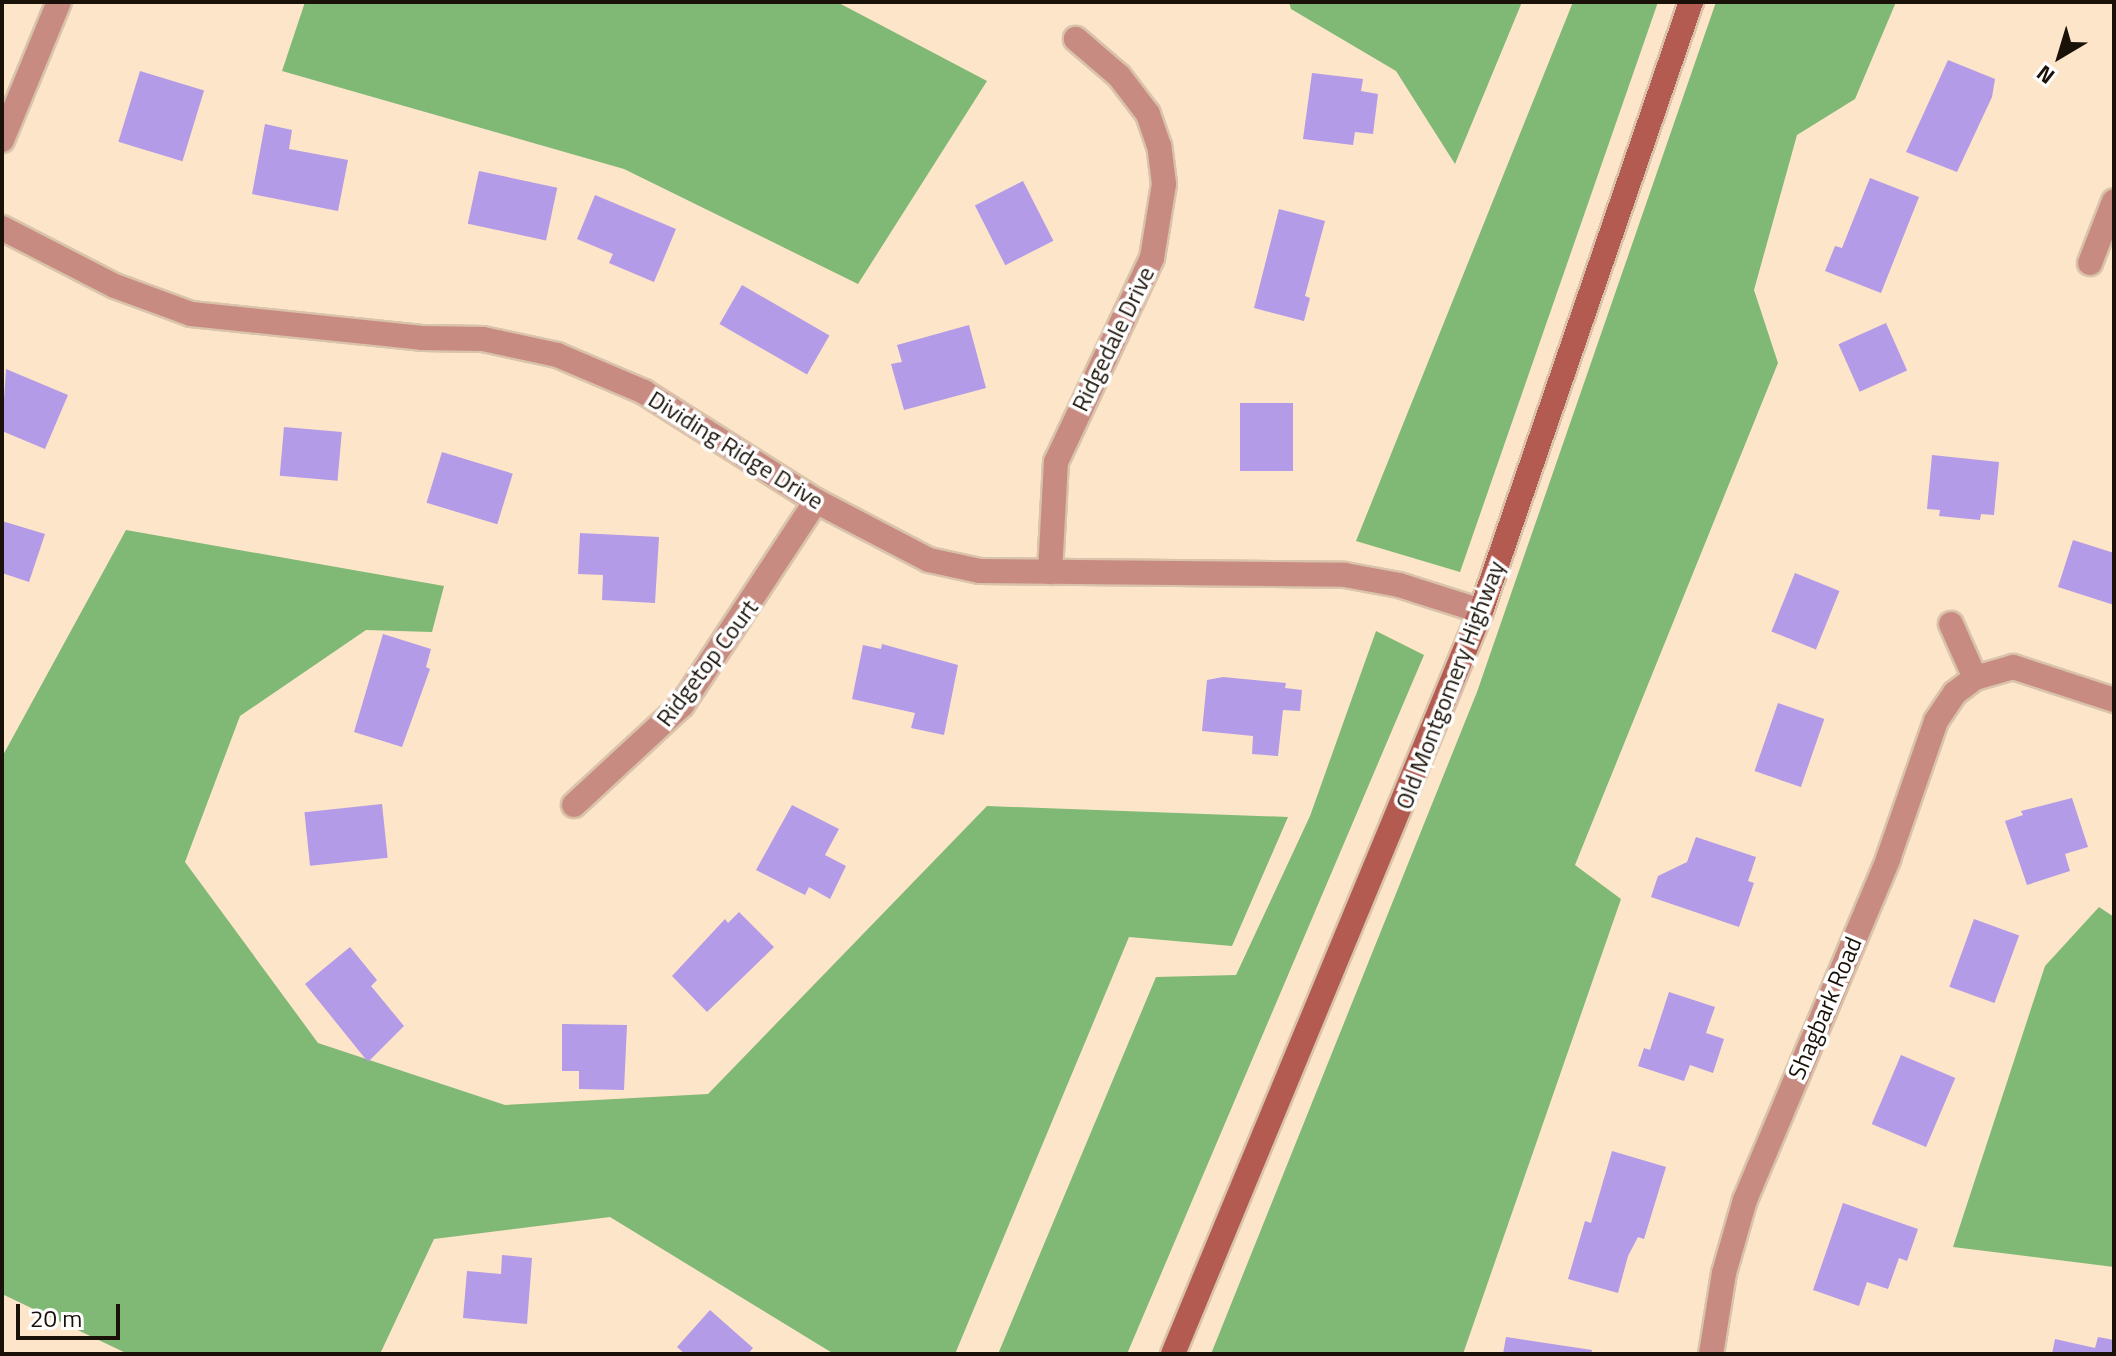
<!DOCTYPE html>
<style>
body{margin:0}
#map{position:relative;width:2116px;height:1356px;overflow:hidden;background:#fde5c9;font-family:"Titillium Web",sans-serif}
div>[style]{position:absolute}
.forest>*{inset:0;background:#80b875}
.building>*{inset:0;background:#b39be7;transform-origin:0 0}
.roads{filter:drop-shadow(2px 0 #d9c3aa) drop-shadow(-2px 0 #d9c3aa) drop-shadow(0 2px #d9c3aa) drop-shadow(0 -2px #d9c3aa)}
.street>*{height:24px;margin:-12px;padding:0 12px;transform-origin:12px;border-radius:12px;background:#c88b82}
.secondary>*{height:24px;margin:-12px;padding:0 12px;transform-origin:12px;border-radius:12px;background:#b35b50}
span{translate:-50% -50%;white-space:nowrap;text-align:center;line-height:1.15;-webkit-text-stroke:7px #fff;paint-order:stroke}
.street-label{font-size:24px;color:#1a1208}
.frame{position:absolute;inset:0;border:4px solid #1a1208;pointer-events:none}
.north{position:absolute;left:2020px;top:16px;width:80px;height:80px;-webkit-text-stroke:6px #fff;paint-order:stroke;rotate:218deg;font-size:22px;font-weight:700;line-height:32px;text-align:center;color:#1a1208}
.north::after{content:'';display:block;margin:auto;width:28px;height:36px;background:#1a1208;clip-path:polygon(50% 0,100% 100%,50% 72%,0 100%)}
.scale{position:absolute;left:16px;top:1304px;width:104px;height:36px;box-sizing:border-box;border:4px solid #1a1208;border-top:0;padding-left:10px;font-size:24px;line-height:28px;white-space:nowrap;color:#1a1208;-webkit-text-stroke:6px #fff;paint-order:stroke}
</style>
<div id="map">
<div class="forest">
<div style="clip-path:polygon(305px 2px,837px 2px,987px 81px,858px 284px,624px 169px,282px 71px)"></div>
<div style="clip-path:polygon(1289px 2px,1522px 2px,1455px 164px,1396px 71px,1291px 9px)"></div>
<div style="clip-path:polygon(1573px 2px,1658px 2px,1460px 572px,1356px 541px)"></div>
<div style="clip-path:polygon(1716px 2px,1896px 2px,1855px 99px,1797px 135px,1754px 290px,1778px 363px,1575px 865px,1621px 899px,1463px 1354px,1211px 1354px,1477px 692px)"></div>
<div style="clip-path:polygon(126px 530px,444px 586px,432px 632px,366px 630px,240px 716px,185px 862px,318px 1043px,505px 1105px,708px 1094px,987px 806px,1288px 817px,1232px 946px,1129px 937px,955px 1354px,834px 1354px,610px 1217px,434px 1239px,380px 1354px,128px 1354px,2px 1294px,2px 757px)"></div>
<div style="clip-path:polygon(1376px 631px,1424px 655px,1127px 1354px,998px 1354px,1156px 977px,1236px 975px,1310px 816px)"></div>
<div style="clip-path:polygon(2099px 907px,2114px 917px,2114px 1267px,1953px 1247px,2045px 966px)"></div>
</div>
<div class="building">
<div style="clip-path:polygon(1948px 60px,1995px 79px,1992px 97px,1957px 172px,1906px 152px)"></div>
<div style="left:140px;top:71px;width:67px;height:74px;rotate:17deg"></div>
<div style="clip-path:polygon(1312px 73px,1363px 79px,1361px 91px,1378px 94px,1373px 134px,1355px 132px,1353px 145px,1303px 139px)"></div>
<div style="clip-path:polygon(265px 124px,292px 130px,289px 149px,348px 160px,338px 211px,252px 194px)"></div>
<div style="left:479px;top:171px;width:80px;height:54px;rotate:12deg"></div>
<div style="clip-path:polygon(1870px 178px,1919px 197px,1881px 293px,1825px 271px,1835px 246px,1842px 248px)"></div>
<div style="left:1023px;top:181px;width:67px;height:54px;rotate:63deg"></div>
<div style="clip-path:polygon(595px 195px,676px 229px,654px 282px,609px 263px,613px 254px,577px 239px)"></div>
<div style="clip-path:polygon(1279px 209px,1325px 221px,1305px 296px,1310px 298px,1304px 321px,1254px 308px)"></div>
<div style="left:742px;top:285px;width:101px;height:45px;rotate:30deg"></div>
<div style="left:1886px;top:323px;width:52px;height:52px;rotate:66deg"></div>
<div style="clip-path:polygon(969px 325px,986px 388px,904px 410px,891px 364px,902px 362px,897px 345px)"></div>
<div style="clip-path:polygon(6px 369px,68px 395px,45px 449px,2px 431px)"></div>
<div style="left:1240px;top:403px;width:53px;height:68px"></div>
<div style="left:284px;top:427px;width:58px;height:49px;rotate:5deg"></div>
<div style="left:442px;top:452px;width:74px;height:53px;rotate:17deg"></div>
<div style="clip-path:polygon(1932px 455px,1999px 462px,1994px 515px,1981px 514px,1980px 520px,1939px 516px,1940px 510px,1927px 509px)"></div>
<div style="clip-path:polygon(2px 521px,45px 534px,29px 582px,2px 573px)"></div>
<div style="clip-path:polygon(580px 533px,659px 537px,655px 603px,602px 600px,603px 575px,578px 574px)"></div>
<div style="clip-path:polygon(2073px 540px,2114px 553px,2114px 605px,2058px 587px)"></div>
<div style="left:1795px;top:573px;width:48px;height:63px;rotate:22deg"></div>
<div style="clip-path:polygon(383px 634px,431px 649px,426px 667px,430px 669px,402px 747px,354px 732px)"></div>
<div style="clip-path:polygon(882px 644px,958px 665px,944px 735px,911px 728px,915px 713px,852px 699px,863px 645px,881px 649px)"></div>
<div style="clip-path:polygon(1223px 677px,1286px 683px,1285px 688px,1302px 690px,1300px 711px,1283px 710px,1278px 756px,1252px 754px,1253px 736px,1202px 731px,1207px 680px)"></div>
<div style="left:1778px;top:703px;width:49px;height:72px;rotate:19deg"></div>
<div style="clip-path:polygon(2072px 798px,2088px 847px,2065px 854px,2070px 871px,2027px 885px,2005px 821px,2023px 815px,2021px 811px)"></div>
<div style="left:382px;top:804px;width:54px;height:78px;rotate:84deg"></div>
<div style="clip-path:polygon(792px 805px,839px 829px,825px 855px,846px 866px,830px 899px,809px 887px,805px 895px,756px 870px)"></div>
<div style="clip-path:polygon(1696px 837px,1756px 857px,1748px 881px,1754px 883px,1739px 927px,1651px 897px,1658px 876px,1687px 862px)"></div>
<div style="clip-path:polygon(739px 912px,774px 947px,707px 1012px,672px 976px,725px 919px,728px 923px)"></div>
<div style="left:1974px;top:919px;width:48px;height:72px;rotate:20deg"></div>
<div style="clip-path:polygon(350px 947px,377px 980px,371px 986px,404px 1026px,368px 1062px,305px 984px)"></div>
<div style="clip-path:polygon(1669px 992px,1715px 1007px,1706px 1033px,1724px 1039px,1713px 1073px,1690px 1065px,1684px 1081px,1638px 1066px,1644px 1048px,1650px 1050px)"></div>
<div style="clip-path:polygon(562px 1024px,627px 1025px,624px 1090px,579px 1089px,579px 1071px,562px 1071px)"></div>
<div style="left:1901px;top:1055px;width:59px;height:75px;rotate:23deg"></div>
<div style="clip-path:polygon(1612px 1151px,1666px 1167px,1644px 1239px,1638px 1237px,1628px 1256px,1618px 1293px,1568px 1279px,1585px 1221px,1591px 1223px)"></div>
<div style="clip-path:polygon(1843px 1203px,1918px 1229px,1907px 1261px,1899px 1258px,1888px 1289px,1867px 1282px,1859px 1306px,1813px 1290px)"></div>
<div style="clip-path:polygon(502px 1255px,532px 1258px,527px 1324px,463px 1318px,467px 1271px,501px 1274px)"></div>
<div style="clip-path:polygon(710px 1310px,753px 1348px,748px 1354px,685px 1354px,677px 1347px)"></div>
<div style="clip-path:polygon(1506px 1337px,1592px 1350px,1591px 1354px,1503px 1354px)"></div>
<div style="clip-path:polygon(2098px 1337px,2114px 1340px,2114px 1354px,2052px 1354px,2055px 1339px,2095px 1348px)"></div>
</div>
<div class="roads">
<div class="street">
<div style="left:2px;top:140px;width:149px;rotate:-67.6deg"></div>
<div style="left:2px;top:228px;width:127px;rotate:27.2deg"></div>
<div style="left:115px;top:286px;width:81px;rotate:20.2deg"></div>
<div style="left:191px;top:314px;width:232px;rotate:5.9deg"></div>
<div style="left:422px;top:338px;width:61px;rotate:0.9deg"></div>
<div style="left:483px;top:339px;width:76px;rotate:12.2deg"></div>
<div style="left:557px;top:355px;width:95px;rotate:23deg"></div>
<div style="left:644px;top:392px;width:204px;rotate:32.4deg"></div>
<div style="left:816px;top:501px;width:127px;rotate:27.6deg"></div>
<div style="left:929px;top:560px;width:52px;rotate:12.2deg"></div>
<div style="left:980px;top:571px;width:365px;rotate:0.6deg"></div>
<div style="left:1345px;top:575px;width:55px;rotate:10.5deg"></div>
<div style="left:1399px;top:585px;width:86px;rotate:17.6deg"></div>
<div style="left:2090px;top:263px;width:66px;rotate:-68.8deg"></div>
<div style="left:1050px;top:572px;width:110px;rotate:-86.9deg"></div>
<div style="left:1056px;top:462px;width:225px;rotate:-64.8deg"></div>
<div style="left:1152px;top:258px;width:75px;rotate:-80.8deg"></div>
<div style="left:1164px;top:184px;width:38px;rotate:-97deg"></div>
<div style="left:1159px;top:146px;width:34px;rotate:-109deg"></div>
<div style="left:1148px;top:114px;width:48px;rotate:-127.3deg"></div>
<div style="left:1119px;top:76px;width:57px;rotate:-139.3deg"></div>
<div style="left:1951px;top:624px;width:59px;rotate:66deg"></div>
<div style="left:574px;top:805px;width:147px;rotate:-42.8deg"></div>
<div style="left:682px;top:705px;width:244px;rotate:-56.7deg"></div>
<div style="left:1711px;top:1354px;width:82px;rotate:-80.9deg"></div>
<div style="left:1724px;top:1273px;width:76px;rotate:-74deg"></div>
<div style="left:1745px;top:1200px;width:370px;rotate:-67.2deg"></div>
<div style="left:1888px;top:859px;width:146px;rotate:-70.8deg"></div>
<div style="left:1936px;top:721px;width:34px;rotate:-56deg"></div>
<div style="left:1955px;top:693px;width:25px;rotate:-37deg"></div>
<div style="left:1975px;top:678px;width:40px;rotate:-16deg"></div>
<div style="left:2013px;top:667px;width:106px;rotate:18.1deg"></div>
</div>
<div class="secondary">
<div style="left:1173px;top:1354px;width:804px;rotate:-67.48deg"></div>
<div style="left:1481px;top:611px;width:644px;rotate:-70.97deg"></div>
</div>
</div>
<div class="street-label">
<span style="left:1113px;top:339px;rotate:-64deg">Ridgedale Drive</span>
<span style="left:736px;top:450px;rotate:32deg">Dividing Ridge Drive</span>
<span style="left:707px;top:663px;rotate:-53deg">Ridgetop Court</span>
<span style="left:1450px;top:685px;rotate:-69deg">Old Montgomery Highway</span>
<span style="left:1825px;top:1008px;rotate:-67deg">Shagbark Road</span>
</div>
<div class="frame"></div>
<div class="north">N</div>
<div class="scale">20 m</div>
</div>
